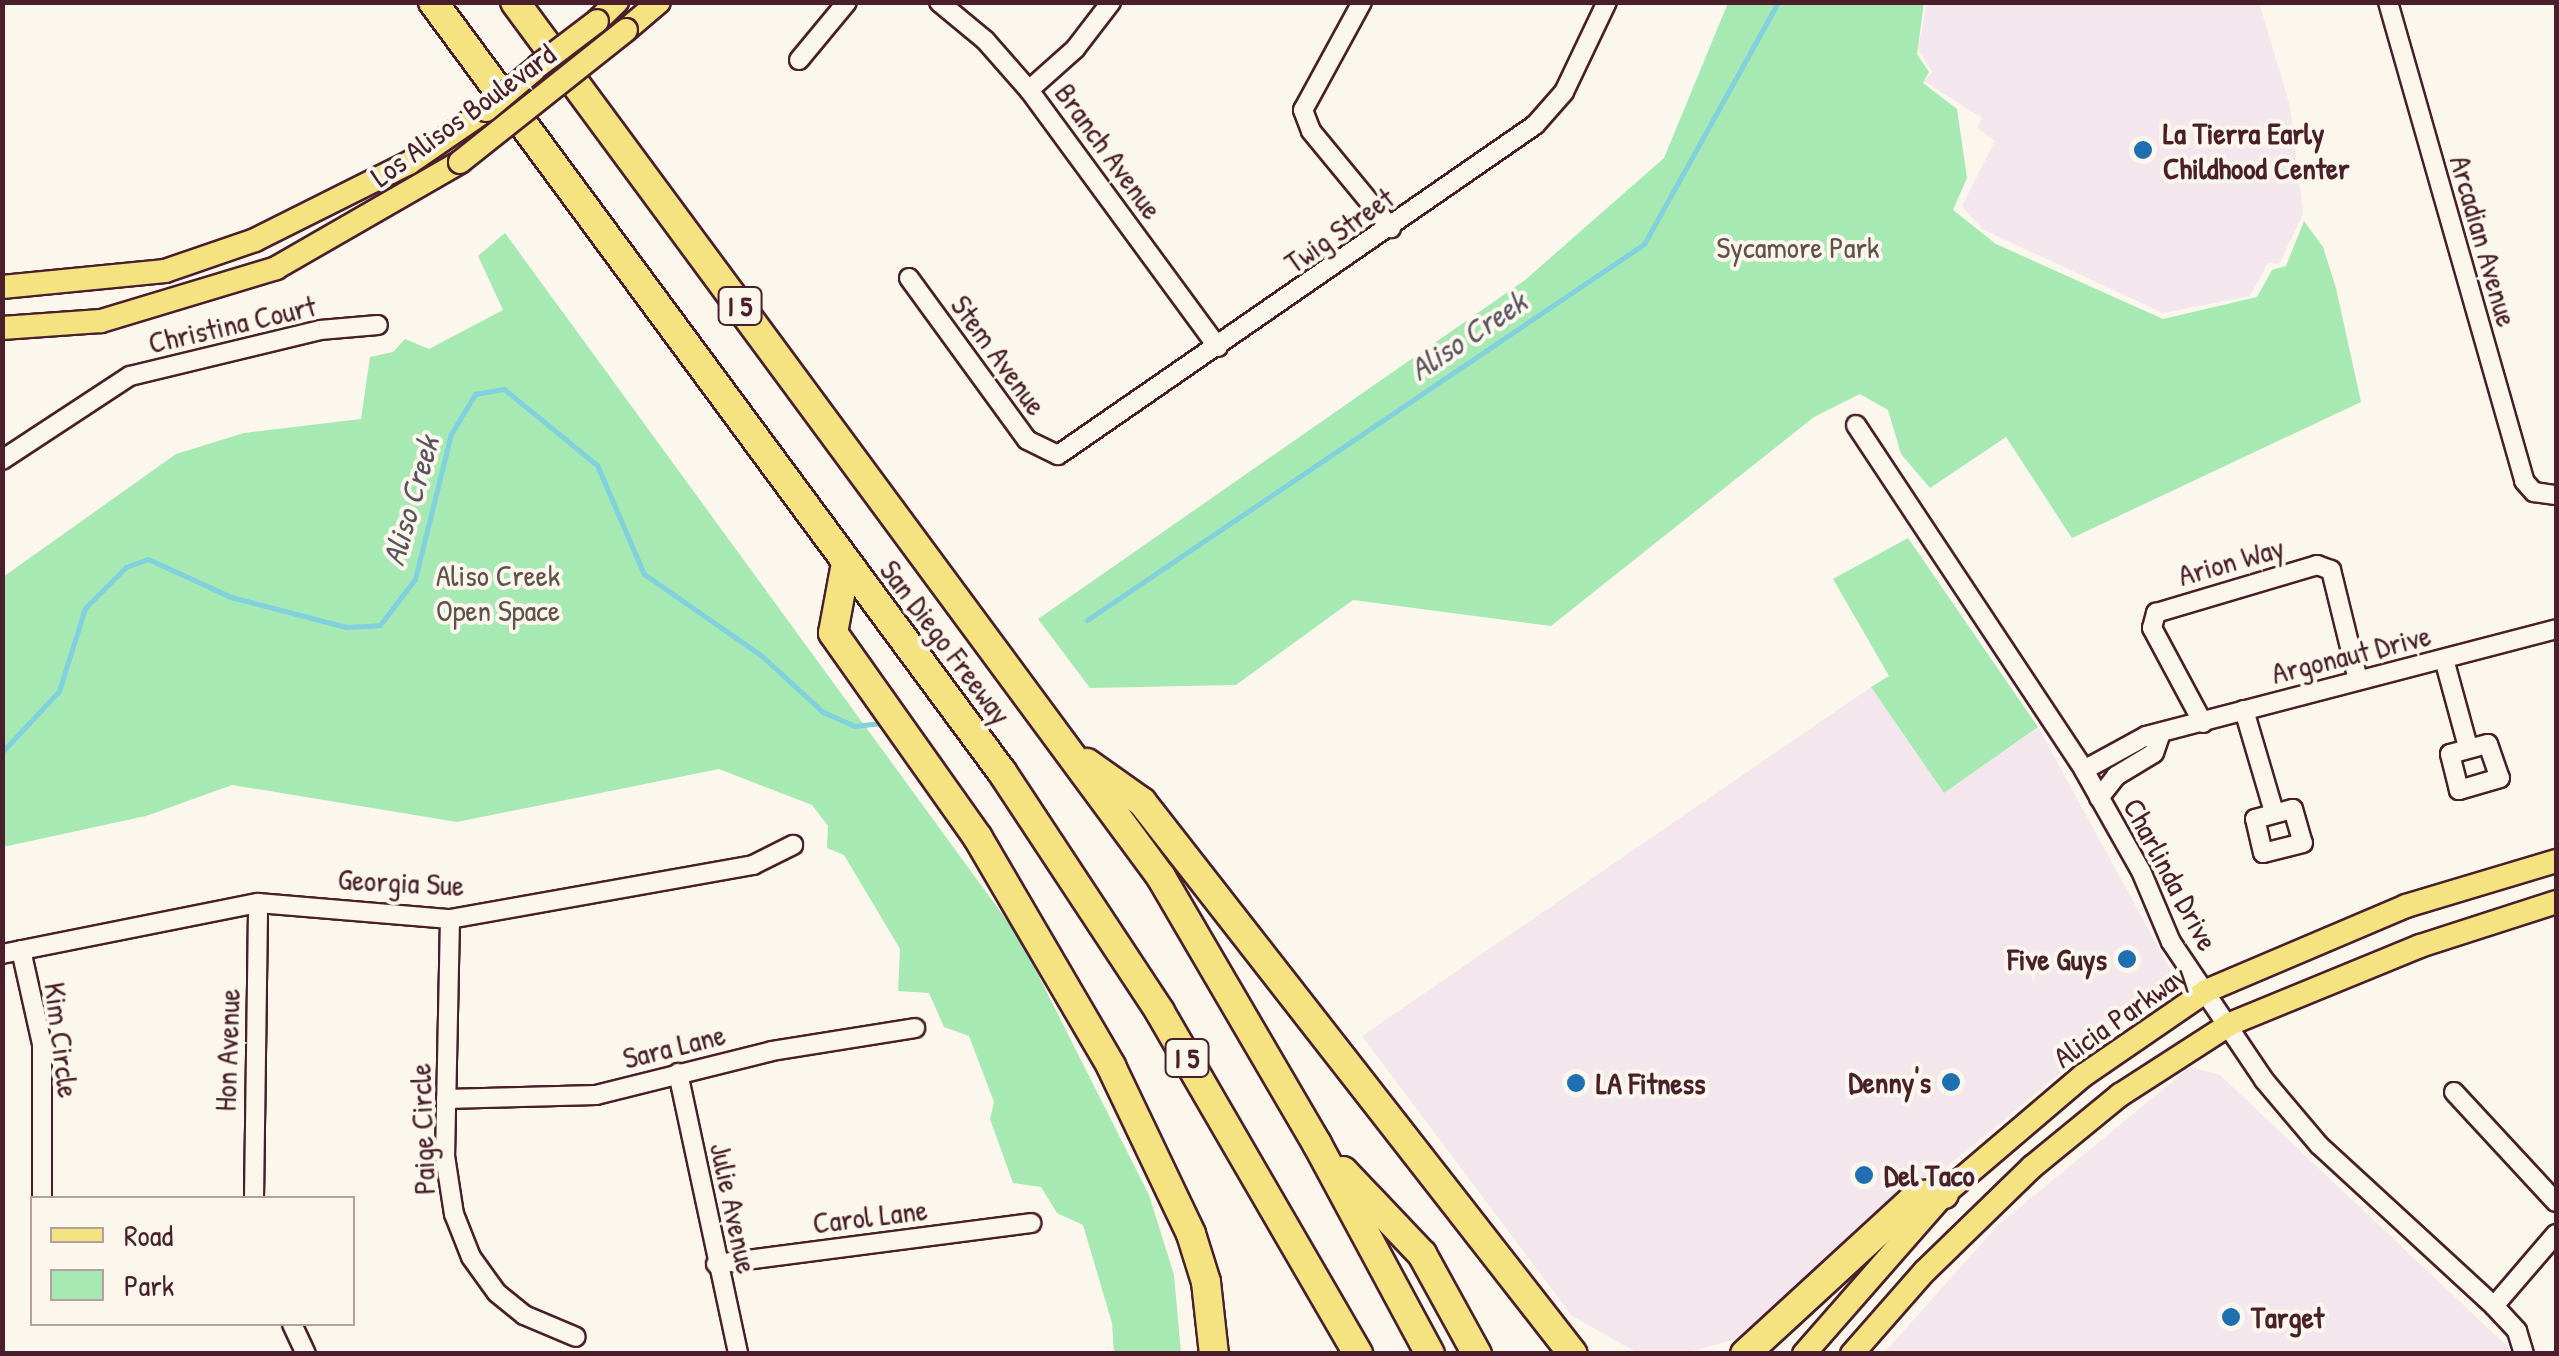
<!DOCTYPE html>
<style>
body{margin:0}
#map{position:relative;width:2559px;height:1356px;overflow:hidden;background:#fbf7ec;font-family:"Patrick Hand",sans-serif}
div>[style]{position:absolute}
.built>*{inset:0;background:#f3e7ed}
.green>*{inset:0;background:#a7e9b3}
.stream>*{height:5px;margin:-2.5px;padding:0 2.5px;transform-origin:2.5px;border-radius:2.5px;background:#81d0de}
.roads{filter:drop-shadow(2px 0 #4a1f2b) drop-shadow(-2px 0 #4a1f2b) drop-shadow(0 2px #4a1f2b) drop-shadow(0 -2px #4a1f2b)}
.minor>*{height:18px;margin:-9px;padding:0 9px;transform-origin:9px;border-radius:9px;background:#fbf7ec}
.major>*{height:22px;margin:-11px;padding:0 11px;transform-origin:11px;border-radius:11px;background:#f5e382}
.highway>*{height:28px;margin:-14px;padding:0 14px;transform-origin:14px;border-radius:14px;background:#f5e382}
.bridges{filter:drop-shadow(2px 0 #4a1f2b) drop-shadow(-2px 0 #4a1f2b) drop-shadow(0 2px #4a1f2b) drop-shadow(0 -2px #4a1f2b)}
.major-bridge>*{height:22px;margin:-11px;padding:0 11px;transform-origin:11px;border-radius:11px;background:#f5e382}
.dots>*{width:28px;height:28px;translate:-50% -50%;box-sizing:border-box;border:5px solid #fbf7ec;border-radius:50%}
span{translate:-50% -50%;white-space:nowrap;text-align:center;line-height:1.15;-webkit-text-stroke:8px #fbf7ec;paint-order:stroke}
.shield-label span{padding:2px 8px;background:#fbf7ec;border:2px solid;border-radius:8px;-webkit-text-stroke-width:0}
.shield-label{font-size:28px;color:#4a1f2b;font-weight:700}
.street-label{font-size:30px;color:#4a1f2b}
.poi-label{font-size:30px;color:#4a1f2b;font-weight:700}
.left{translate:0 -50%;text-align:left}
.right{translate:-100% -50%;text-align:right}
.park-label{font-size:30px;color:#61524d}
.water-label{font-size:32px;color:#5a5461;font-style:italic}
.frame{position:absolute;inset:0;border:5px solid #4a1f2b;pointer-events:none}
.legend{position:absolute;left:30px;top:1196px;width:325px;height:130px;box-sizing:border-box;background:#fbf7ec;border:2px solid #b4a19f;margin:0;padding:12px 18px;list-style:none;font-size:30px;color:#4a1f2b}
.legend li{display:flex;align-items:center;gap:20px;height:50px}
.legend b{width:50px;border:2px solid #b4a19f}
</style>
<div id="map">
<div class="built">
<div style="clip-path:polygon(1927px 3px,2259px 3px,2290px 106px,2303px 214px,2279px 264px,2268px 263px,2250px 296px,2163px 313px,1982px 229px,1962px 206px,1995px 141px,1977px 128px,1982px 118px,1924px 81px,1932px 72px,1918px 48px)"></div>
<div style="clip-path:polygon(1871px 687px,1944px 793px,2038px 727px,2175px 978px,1740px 1338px,1685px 1353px,1638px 1353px,1572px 1316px,1362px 1036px)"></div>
<div style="clip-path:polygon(2190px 1067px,2220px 1075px,2509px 1348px,2507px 1353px,1884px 1353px,1997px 1226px)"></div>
</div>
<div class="green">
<div style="clip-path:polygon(1728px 3px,1924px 3px,1917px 54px,1929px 72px,1923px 83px,1957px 109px,1967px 178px,1953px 210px,1996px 244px,2163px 319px,2257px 297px,2272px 270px,2286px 266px,2304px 221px,2323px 247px,2336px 288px,2361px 402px,2072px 538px,2006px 437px,1930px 488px,1901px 454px,1888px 410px,1860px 394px,1814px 417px,1551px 626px,1353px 600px,1236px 685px,1090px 688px,1038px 619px,1525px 280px,1664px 158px)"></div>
<div style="clip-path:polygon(505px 233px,1019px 937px,1149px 1195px,1174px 1275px,1181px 1353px,1114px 1353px,1112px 1323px,1083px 1225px,1057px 1213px,1041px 1187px,1013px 1183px,990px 1119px,994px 1102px,969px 1036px,944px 1027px,929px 993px,898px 991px,900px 949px,844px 855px,827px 848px,828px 826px,812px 805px,719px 769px,457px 822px,232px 785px,146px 816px,3px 847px,3px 577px,176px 454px,244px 433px,361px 419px,370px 357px,393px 352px,405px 339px,429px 349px,503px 310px,478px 256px)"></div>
<div style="clip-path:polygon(1908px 538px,2038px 727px,1944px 793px,1871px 687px,1889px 676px,1833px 579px)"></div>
</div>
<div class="stream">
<div style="left:1087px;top:620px;width:672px;rotate:-34.02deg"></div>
<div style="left:1644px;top:244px;width:277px;rotate:-61deg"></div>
<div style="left:2px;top:752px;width:83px;rotate:-46.9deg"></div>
<div style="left:59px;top:691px;width:87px;rotate:-72.6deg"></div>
<div style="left:85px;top:608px;width:58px;rotate:-45deg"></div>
<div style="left:126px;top:567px;width:23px;rotate:-20deg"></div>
<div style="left:148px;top:559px;width:91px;rotate:24.6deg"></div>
<div style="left:231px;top:597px;width:119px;rotate:14.6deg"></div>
<div style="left:346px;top:627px;width:34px;rotate:-3deg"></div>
<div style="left:380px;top:625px;width:58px;rotate:-52.7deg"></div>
<div style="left:415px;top:579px;width:149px;rotate:-76.1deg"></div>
<div style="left:451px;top:434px;width:47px;rotate:-59deg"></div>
<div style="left:475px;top:394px;width:29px;rotate:-10deg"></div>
<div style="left:504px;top:389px;width:120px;rotate:39.3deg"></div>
<div style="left:597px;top:465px;width:119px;rotate:66.7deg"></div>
<div style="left:644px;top:574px;width:144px;rotate:34.8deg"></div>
<div style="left:762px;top:656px;width:83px;rotate:42.6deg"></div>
<div style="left:823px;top:712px;width:34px;rotate:24deg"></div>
<div style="left:854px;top:726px;width:28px;rotate:-6deg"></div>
</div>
<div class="roads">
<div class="minor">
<div style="left:939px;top:2px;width:60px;rotate:39.6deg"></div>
<div style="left:985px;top:40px;width:67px;rotate:48.7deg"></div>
<div style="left:1029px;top:90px;width:319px;rotate:53.7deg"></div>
<div style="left:1362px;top:2px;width:123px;rotate:118.6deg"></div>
<div style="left:1303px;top:110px;width:22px;rotate:69deg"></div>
<div style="left:1311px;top:131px;width:126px;rotate:50.5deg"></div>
<div style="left:2388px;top:2px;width:498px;rotate:74.1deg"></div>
<div style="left:2524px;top:481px;width:15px;rotate:48deg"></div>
<div style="left:2534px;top:492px;width:22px;rotate:8deg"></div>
<div style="left:799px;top:60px;width:75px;rotate:-50.4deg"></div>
<div style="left:1029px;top:90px;width:62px;rotate:-41.7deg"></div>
<div style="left:1075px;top:49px;width:59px;rotate:-52.5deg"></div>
<div style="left:909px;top:278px;width:200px;rotate:53.9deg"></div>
<div style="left:1027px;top:440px;width:34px;rotate:26deg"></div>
<div style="left:1058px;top:455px;width:580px;rotate:-34.68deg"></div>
<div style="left:1535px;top:125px;width:44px;rotate:-48.7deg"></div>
<div style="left:1564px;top:92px;width:100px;rotate:-64.5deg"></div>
<div style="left:1856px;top:425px;width:414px;rotate:56.5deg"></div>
<div style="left:2084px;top:770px;width:116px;rotate:60.6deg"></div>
<div style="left:2141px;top:871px;width:77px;rotate:67.1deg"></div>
<div style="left:2171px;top:942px;width:166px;rotate:56deg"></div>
<div style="left:2264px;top:1080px;width:85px;rotate:49.8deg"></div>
<div style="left:2319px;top:1145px;width:238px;rotate:42.6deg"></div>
<div style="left:2494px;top:1306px;width:34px;rotate:47deg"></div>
<div style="left:2517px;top:1331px;width:24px;rotate:73deg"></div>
<div style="left:2px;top:460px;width:153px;rotate:-33.3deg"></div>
<div style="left:130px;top:376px;width:195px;rotate:-13.6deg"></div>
<div style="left:320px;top:330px;width:58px;rotate:-4.9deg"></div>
<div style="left:2444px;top:659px;width:91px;rotate:74.7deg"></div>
<div style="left:2244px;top:710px;width:106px;rotate:73.6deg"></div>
<div style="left:2203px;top:723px;width:108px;rotate:-118.2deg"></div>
<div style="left:2152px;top:628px;width:16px;rotate:-75deg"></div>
<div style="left:2156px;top:613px;width:168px;rotate:-16.6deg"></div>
<div style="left:2317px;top:565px;width:15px;rotate:20deg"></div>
<div style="left:2331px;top:570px;width:113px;rotate:76.2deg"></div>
<div style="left:2488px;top:744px;width:36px;rotate:71deg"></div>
<div style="left:2500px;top:778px;width:43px;rotate:163.7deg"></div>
<div style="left:2459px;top:790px;width:37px;rotate:-104deg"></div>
<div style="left:2450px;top:754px;width:39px;rotate:-15deg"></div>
<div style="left:2084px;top:770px;width:71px;rotate:-28.7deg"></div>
<div style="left:2146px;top:736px;width:424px;rotate:-14.6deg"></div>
<div style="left:2099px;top:798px;width:28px;rotate:-52deg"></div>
<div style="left:2116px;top:776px;width:44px;rotate:-31.2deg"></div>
<div style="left:2154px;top:753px;width:18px;rotate:-71deg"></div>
<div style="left:2293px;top:809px;width:35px;rotate:74deg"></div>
<div style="left:2303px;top:843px;width:41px;rotate:166deg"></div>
<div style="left:2263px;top:853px;width:35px;rotate:-103deg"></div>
<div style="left:2255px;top:819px;width:39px;rotate:-15deg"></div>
<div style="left:450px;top:919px;width:237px;rotate:91.2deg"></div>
<div style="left:445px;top:1156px;width:59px;rotate:81.2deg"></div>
<div style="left:454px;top:1214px;width:46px;rotate:68.4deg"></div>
<div style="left:471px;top:1257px;width:44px;rotate:54.2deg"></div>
<div style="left:497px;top:1293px;width:35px;rotate:39deg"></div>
<div style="left:524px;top:1315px;width:56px;rotate:22.9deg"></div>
<div style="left:21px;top:950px;width:96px;rotate:77.4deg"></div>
<div style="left:42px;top:1044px;width:154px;rotate:90deg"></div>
<div style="left:2px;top:954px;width:261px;rotate:-11.3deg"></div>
<div style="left:258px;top:903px;width:193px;rotate:4.8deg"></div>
<div style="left:450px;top:919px;width:308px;rotate:-10.1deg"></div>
<div style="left:753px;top:865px;width:45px;rotate:-26.6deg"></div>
<div style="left:678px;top:1073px;width:287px;rotate:77.9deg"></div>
<div style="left:2454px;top:1092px;width:150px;rotate:47.2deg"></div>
<div style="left:446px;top:1099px;width:150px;rotate:-1.5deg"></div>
<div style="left:596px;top:1095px;width:181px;rotate:-14deg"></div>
<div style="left:772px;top:1051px;width:145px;rotate:-9.1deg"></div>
<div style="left:254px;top:1198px;width:295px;rotate:-89.2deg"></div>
<div style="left:716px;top:1264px;width:318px;rotate:-7.4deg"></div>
<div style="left:2494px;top:1306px;width:95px;rotate:-49.3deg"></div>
<div style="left:292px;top:1324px;width:33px;rotate:65deg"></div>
</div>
<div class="major">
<div style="left:597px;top:21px;width:28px;rotate:-44deg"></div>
<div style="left:626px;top:30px;width:43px;rotate:-40.3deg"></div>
<div style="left:2px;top:287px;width:164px;rotate:-5.6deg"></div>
<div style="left:165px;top:271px;width:95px;rotate:-19deg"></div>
<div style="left:255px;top:240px;width:172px;rotate:-26.6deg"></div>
<div style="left:409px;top:163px;width:93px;rotate:-34.5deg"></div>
<div style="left:2px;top:328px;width:99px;rotate:-4deg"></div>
<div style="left:101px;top:321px;width:183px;rotate:-16.8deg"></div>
<div style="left:276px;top:268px;width:212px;rotate:-29.9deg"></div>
<div style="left:1804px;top:1354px;width:213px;rotate:-48.8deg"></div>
<div style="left:1944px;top:1194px;width:184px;rotate:-40.4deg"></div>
<div style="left:2084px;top:1075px;width:148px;rotate:-34.5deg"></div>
<div style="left:2206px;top:991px;width:217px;rotate:-23deg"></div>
<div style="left:2406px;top:906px;width:157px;rotate:-16.7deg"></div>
<div style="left:1852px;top:1354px;width:111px;rotate:-48.7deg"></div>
<div style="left:1925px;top:1271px;width:149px;rotate:-44.2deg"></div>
<div style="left:2032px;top:1167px;width:114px;rotate:-39.3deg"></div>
<div style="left:2120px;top:1095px;width:131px;rotate:-32.8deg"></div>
<div style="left:2230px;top:1024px;width:205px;rotate:-22.3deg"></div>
<div style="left:2420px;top:946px;width:143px;rotate:-17.9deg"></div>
</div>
<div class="highway">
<div style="left:433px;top:2px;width:957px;rotate:53.54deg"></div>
<div style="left:1002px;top:772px;width:287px;rotate:56.6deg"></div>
<div style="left:1160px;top:1012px;width:395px;rotate:59.9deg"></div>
<div style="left:515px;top:2px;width:1088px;rotate:53.56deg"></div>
<div style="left:1161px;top:877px;width:309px;rotate:59.7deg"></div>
<div style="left:1317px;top:1144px;width:238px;rotate:61.7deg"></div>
<div style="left:846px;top:563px;width:71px;rotate:100.5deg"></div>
<div style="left:833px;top:633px;width:251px;rotate:54.7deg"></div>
<div style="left:978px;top:838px;width:264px;rotate:59.7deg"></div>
<div style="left:1111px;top:1066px;width:186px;rotate:64.5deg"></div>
<div style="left:1191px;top:1234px;width:50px;rotate:72.6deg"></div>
<div style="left:1206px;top:1282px;width:72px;rotate:83.7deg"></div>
<div style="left:1087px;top:763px;width:67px;rotate:35.3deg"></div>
<div style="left:1142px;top:802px;width:700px;rotate:52.02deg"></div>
<div style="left:1343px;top:1171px;width:115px;rotate:46.4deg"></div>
<div style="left:1422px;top:1254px;width:114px;rotate:61.2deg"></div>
<div style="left:1745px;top:1354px;width:235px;rotate:-42.6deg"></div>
<div style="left:1918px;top:1195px;width:26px;rotate:-2deg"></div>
</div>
</div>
<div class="bridges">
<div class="major-bridge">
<div style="left:538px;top:66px;width:74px;rotate:-37.3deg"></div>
<div style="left:486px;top:110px;width:62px;rotate:-39.8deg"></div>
<div style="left:460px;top:162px;width:212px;rotate:-38.5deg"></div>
</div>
</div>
<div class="dots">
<div style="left:2143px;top:150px;background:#1f6fb2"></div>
<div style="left:2127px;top:959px;background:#1f6fb2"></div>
<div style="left:1951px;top:1082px;background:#1f6fb2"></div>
<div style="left:1576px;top:1083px;background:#1f6fb2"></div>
<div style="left:1864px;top:1175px;background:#1f6fb2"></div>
<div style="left:2231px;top:1317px;background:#1f6fb2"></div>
</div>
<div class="shield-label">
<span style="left:740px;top:306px">I 5</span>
<span style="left:1187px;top:1058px">I 5</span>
</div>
<div class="street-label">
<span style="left:463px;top:115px;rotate:-36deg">Los Alisos Boulevard</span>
<span style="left:1109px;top:151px;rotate:54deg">Branch Avenue</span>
<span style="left:1339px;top:230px;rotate:-35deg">Twig Street</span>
<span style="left:2484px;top:241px;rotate:74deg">Arcadian Avenue</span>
<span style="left:232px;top:324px;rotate:-13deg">Christina Court</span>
<span style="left:999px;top:355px;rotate:54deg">Stem Avenue</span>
<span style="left:2231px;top:561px;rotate:-16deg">Arion Way</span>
<span style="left:946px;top:642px;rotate:53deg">San Diego Freeway</span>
<span style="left:2351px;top:654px;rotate:-14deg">Argonaut Drive</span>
<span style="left:2171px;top:874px;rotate:62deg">Charlinda Drive</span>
<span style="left:401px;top:882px;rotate:3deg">Georgia Sue</span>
<span style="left:2120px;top:1016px;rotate:-35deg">Alicia Parkway</span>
<span style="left:62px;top:1040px;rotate:83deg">Kim Circle</span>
<span style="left:674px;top:1046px;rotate:-14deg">Sara Lane</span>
<span style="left:227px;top:1050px;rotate:-88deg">Hon Avenue</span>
<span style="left:422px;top:1129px;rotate:-92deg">Paige Circle</span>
<span style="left:734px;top:1208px;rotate:78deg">Julie Avenue</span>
<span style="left:870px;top:1216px;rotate:-7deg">Carol Lane</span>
</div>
<div class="poi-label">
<span class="left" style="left:2163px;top:150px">La Tierra Early<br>Childhood Center</span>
<span class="right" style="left:2107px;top:959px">Five Guys</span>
<span class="right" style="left:1931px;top:1082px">Denny's</span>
<span class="left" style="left:1596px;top:1083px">LA Fitness</span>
<span class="left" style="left:1884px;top:1175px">Del Taco</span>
<span class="left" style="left:2251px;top:1317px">Target</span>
</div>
<div class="park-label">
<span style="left:1798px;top:247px">Sycamore Park</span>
<span style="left:498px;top:592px">Aliso Creek<br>Open Space</span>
</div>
<div class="water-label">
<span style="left:1468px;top:336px;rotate:-34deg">Aliso Creek</span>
<span style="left:411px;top:501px;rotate:-74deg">Aliso Creek</span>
</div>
<div class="frame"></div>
<ul class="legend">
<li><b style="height:12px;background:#f5e382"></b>Road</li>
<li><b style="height:28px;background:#a7e9b3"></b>Park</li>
</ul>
</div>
